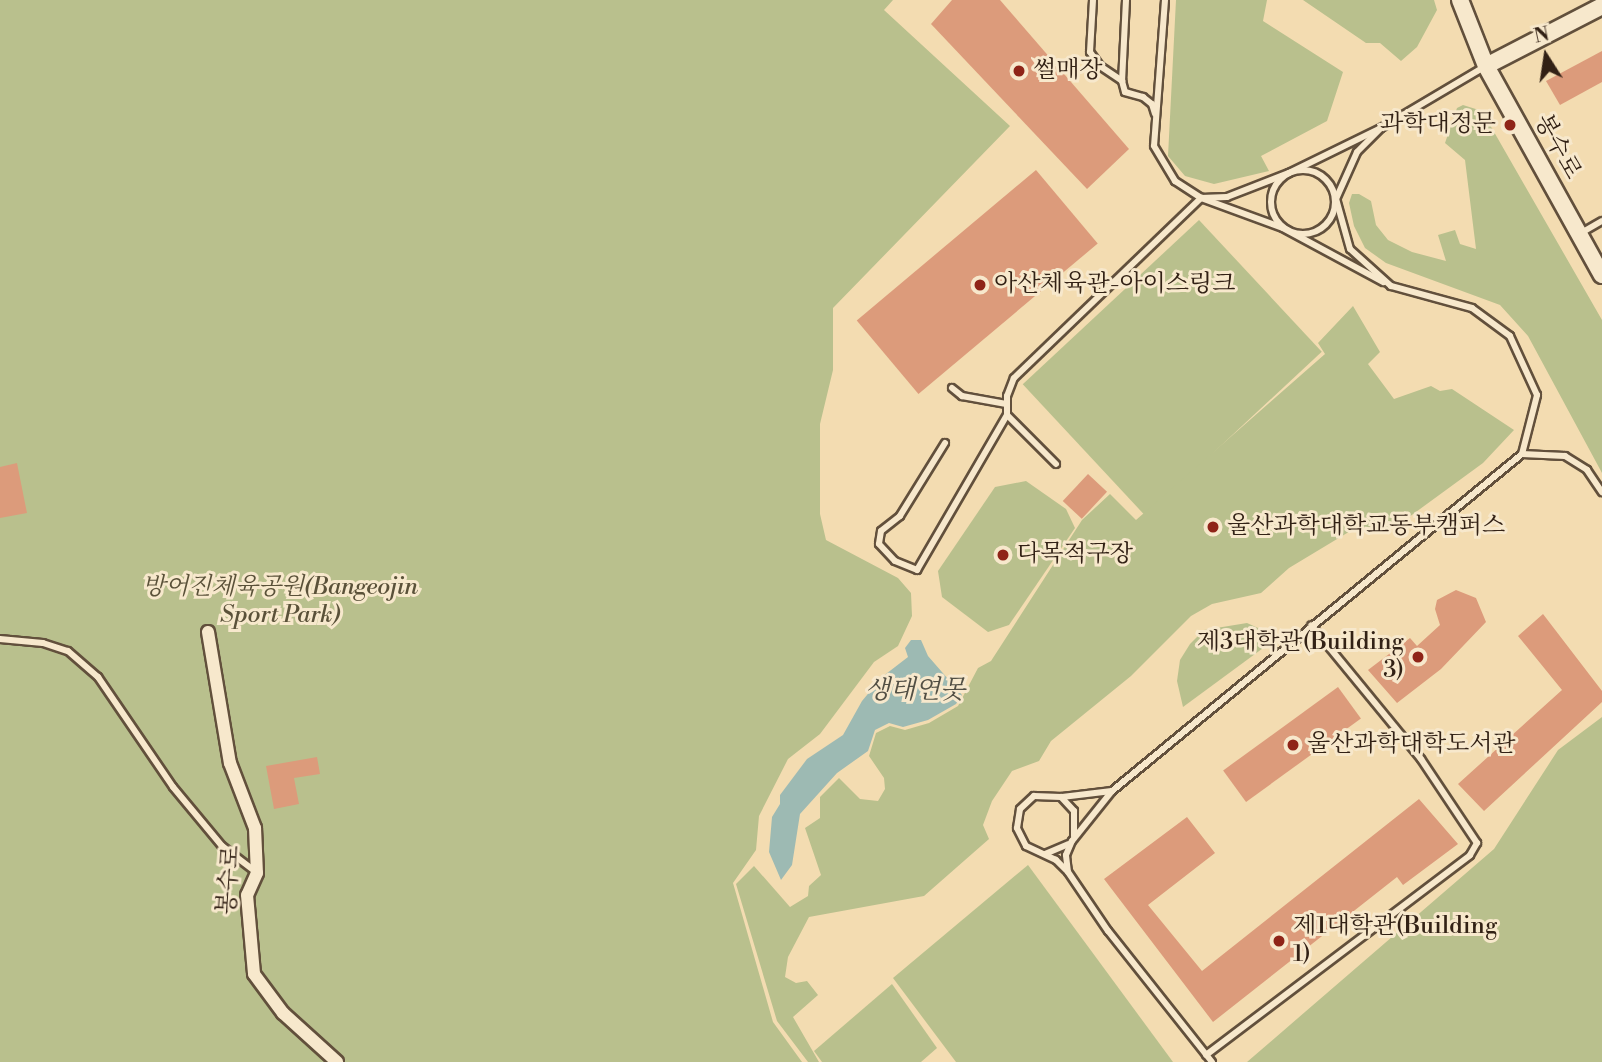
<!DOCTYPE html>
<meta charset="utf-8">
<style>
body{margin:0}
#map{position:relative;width:1602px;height:1062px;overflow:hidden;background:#f3dcb1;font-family:"Libre Bodoni","Noto Serif KR",serif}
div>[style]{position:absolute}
.green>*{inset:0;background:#b9c08d;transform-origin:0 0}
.water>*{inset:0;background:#9dbab3}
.building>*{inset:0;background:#dc9b7b;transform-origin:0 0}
.roads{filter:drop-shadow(2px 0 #62503c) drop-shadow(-2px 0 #62503c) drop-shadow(0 2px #62503c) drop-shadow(0 -2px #62503c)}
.lane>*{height:6px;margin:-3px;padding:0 3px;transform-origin:3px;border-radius:3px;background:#f7e8cc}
.lane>.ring{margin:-3px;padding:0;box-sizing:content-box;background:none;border:6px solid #f7e8cc;border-radius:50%}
.street>*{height:12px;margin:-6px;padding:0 6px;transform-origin:6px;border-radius:6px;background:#f7e8cc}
.secondary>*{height:16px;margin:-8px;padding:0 8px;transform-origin:8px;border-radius:8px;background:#f7e8cc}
.dots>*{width:19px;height:19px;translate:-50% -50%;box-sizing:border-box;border:4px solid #f7e8cc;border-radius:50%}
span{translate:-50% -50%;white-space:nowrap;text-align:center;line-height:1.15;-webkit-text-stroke:6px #f7e8cc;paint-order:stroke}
.poi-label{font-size:24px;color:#322115}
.left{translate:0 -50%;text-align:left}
.right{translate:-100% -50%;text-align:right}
.street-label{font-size:24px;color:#322115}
.park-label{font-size:24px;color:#5a5139;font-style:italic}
.water-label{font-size:26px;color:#524f44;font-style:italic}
.north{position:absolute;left:1511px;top:21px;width:70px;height:70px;-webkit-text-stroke:5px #f7e8cc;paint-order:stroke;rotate:348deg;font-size:19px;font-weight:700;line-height:28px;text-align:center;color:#322115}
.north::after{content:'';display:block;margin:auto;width:24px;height:32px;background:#322115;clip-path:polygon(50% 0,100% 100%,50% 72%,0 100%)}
</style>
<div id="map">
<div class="green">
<div style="clip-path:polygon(0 0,893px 0,884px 10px,1010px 126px,833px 308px,833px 370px,820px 424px,820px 514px,826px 540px,898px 578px,911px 593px,912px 616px,898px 646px,874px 662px,820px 734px,788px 759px,759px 816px,756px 850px,733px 883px,773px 1022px,802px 1062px,0 1062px)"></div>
<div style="clip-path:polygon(1176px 0,1267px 0,1263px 21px,1343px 72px,1327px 121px,1261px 156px,1269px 171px,1214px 184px,1185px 176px,1168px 156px)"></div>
<div style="clip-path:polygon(1303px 0,1434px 0,1437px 10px,1417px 47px,1401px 61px,1380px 43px,1366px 43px)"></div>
<div style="clip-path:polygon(1463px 105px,1482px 111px,1602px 320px,1602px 473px,1528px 336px,1500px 305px,1386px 263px,1365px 248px,1354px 226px,1349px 203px,1352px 194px,1359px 194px,1371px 201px,1376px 225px,1388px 240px,1412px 252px,1446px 261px,1438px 235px,1455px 230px,1460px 244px,1476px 249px,1465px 160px,1445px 143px,1457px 108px)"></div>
<div style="left:1199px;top:220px;width:180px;height:241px;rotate:47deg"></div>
<div style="clip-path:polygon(1353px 306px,1380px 352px,1368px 364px,1394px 399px,1431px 386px,1440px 391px,1452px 389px,1514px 430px,1483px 463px,1394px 528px,1357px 527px,1289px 568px,1261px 593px,1212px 604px,1191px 616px,1131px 676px,1051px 741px,1039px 761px,1012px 771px,992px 801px,983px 825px,989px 839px,924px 896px,809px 917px,788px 957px,785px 977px,796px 983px,807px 981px,818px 995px,793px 1017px,819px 1062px,808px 1062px,777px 1021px,736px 884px,754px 866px,790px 907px,808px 896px,809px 886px,821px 875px,805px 828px,820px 818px,820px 797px,839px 778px,860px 799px,878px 801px,885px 789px,884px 778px,869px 756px,876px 733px,890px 726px,905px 730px,929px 723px,958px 706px,978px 668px,991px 661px,1082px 520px,1110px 494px,1136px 520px,1325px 354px,1318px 343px)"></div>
<div style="clip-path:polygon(1026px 481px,1066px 509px,1075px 528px,1009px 625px,988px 632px,942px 597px,938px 571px,995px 487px)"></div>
<div style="clip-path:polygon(1247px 623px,1278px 637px,1183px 707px,1177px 681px,1180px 660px,1190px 644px,1204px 630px)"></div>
<div style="clip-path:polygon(1602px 717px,1602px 1062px,1247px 1062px,1494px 849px,1558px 750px)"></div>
<div style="clip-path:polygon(1028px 865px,1173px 1062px,956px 1062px,893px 978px)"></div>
<div style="clip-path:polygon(892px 984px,937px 1048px,921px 1062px,822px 1062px,814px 1051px)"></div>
</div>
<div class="water">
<div style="clip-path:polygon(911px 640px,921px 640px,928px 656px,962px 695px,956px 704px,928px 720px,903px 727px,889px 723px,875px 730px,868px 751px,837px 773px,800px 814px,792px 865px,781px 880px,769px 852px,772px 817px,780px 804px,780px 795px,807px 759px,843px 735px,862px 701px,882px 677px,908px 657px,905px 648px)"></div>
</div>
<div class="building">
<div style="clip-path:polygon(952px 0,1000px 0,1129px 149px,1087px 189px,931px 24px)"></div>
<div style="clip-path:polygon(1602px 51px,1602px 82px,1560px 105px,1546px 81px)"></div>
<div style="left:1036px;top:170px;width:96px;height:234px;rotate:50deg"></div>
<div style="clip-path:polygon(17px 463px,27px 513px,0 518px,0 467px)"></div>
<div style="left:1088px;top:474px;width:26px;height:37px;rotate:43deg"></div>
<div style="clip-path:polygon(1456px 590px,1476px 598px,1486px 622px,1441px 669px,1397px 703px,1368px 670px,1410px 638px,1417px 646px,1440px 625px,1435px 609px,1437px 600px)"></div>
<div style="clip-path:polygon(1543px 614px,1602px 691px,1602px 702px,1484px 811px,1458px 784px,1562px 690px,1518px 636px)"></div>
<div style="left:1338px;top:687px;width:39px;height:142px;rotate:54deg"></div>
<div style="clip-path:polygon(317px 757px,320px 774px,294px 778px,299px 804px,274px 809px,266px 766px)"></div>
<div style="clip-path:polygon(1419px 799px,1458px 844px,1403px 885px,1397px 877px,1213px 1022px,1104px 879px,1187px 817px,1215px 853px,1148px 905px,1202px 971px)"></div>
</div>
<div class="roads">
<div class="lane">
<div style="left:1093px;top:0;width:52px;rotate:93.3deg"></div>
<div style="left:1090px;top:52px;width:17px;rotate:54deg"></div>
<div style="left:1100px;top:66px;width:27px;rotate:34deg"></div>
<div style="left:1126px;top:0;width:81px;rotate:92.8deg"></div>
<div style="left:1122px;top:81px;width:11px;rotate:75deg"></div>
<div style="left:1125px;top:92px;width:19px;rotate:16deg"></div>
<div style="left:1143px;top:97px;width:11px;rotate:38deg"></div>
<div style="left:1152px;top:104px;width:10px;rotate:73deg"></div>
<div style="left:1165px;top:0;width:146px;rotate:94.3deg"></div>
<div style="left:1154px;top:146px;width:41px;rotate:59deg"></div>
<div style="left:1175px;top:181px;width:31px;rotate:33deg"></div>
<div style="left:1201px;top:198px;width:26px;rotate:-2deg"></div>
<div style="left:1227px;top:197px;width:66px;rotate:-21.2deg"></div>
<div style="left:1289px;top:173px;width:102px;rotate:-26.1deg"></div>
<div style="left:1381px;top:128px;width:120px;rotate:-30.6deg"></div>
<div class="ring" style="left:1271px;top:170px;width:58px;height:58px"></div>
<div style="left:1581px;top:233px;width:24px;rotate:-30deg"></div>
<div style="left:952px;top:388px;width:13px;rotate:39deg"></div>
<div style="left:962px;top:396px;width:45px;rotate:10.3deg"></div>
<div style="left:945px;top:443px;width:86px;rotate:121.7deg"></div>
<div style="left:900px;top:516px;width:24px;rotate:142deg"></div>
<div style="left:881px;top:531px;width:13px;rotate:99deg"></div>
<div style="left:879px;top:544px;width:23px;rotate:47deg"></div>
<div style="left:895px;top:561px;width:24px;rotate:22deg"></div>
<div style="left:917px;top:570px;width:179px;rotate:-59.9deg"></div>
<div style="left:1522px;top:454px;width:43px;rotate:2.7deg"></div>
<div style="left:1565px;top:456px;width:26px;rotate:32deg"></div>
<div style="left:1587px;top:470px;width:27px;rotate:56deg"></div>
<div style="left:1056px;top:464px;width:69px;rotate:-135deg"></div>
<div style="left:1007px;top:415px;width:19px;rotate:-90deg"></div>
<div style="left:1007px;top:396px;width:19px;rotate:-69deg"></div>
<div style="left:1014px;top:378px;width:260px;rotate:-43.9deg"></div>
<div style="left:1201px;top:198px;width:87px;rotate:20.1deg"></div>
<div style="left:1283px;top:228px;width:114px;rotate:28.4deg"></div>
<div style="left:0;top:639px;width:43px;rotate:5.3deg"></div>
<div style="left:43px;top:643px;width:26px;rotate:18deg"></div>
<div style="left:68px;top:651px;width:40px;rotate:41deg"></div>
<div style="left:98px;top:677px;width:133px;rotate:55.7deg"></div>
<div style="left:173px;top:787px;width:77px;rotate:50.3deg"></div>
<div style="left:222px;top:846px;width:43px;rotate:37.4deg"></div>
<div style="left:1062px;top:797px;width:50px;rotate:-6.8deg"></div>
<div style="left:1045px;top:854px;width:25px;rotate:-23deg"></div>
<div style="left:1067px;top:871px;width:16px;rotate:-135deg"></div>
<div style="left:1056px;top:860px;width:33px;rotate:-155deg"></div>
<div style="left:1026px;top:846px;width:20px;rotate:-117deg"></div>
<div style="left:1017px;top:828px;width:19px;rotate:-81deg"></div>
<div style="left:1020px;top:809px;width:19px;rotate:-43deg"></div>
<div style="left:1034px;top:796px;width:27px;rotate:2deg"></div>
<div style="left:1061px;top:797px;width:19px;rotate:47deg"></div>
<div style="left:1074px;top:811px;width:25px;rotate:90deg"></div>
<div style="left:1206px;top:1055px;width:331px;rotate:-37.1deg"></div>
<div style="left:1470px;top:855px;width:14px;rotate:-60deg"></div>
<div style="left:1477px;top:843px;width:101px;rotate:-123.7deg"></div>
<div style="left:1421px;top:759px;width:173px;rotate:-129.4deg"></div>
<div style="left:1212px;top:1062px;width:167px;rotate:-128.4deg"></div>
<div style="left:1108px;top:931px;width:71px;rotate:-124.1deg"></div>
<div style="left:1068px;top:872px;width:17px;rotate:-97deg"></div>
<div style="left:1066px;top:855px;width:15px;rotate:-67deg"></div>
<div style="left:1072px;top:841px;width:64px;rotate:-51.3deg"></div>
<div style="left:1112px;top:791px;width:531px;rotate:-39.42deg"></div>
<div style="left:1522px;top:454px;width:61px;rotate:-75.7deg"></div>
<div style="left:1537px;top:395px;width:65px;rotate:-114.6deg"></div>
<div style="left:1510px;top:336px;width:47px;rotate:-143.6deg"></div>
<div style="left:1472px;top:308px;width:84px;rotate:-164.8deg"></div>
<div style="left:1391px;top:286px;width:55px;rotate:-137.9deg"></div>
<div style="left:1350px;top:249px;width:52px;rotate:-105.6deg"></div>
<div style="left:1336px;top:199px;width:51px;rotate:-65.9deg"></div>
<div style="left:1357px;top:152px;width:34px;rotate:-45deg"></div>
</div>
<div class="street">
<div style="left:208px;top:632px;width:133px;rotate:80.5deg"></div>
<div style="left:230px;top:763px;width:70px;rotate:69deg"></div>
<div style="left:255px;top:828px;width:45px;rotate:87.5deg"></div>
<div style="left:257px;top:873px;width:24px;rotate:114deg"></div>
<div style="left:247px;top:895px;width:79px;rotate:84.9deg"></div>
<div style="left:254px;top:974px;width:49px;rotate:53.4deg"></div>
<div style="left:283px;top:1013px;width:73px;rotate:42.2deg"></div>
</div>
<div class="secondary">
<div style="left:1460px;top:0;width:71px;rotate:68.5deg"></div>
<div style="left:1486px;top:66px;width:239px;rotate:61deg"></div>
<div style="left:1486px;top:66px;width:131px;rotate:-27.3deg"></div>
</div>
</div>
<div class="dots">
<div style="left:1019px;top:71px;background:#8f2418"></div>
<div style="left:1510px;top:125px;background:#8f2418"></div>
<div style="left:980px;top:285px;background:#8f2418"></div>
<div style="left:1213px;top:527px;background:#8f2418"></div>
<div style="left:1003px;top:555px;background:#8f2418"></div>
<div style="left:1418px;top:657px;background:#8f2418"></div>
<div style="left:1293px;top:745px;background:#8f2418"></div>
<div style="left:1279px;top:941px;background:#8f2418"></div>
</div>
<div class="poi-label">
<span class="left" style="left:1033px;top:71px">썰매장</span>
<span class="right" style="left:1496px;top:125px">과학대정문</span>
<span class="left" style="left:994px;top:285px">아산체육관-아이스링크</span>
<span class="left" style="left:1227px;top:527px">울산과학대학교동부캠퍼스</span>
<span class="left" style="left:1017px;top:555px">다목적구장</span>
<span class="right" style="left:1404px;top:657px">제3대학관(Building<br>3)</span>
<span class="left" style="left:1307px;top:745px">울산과학대학도서관</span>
<span class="left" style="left:1293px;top:941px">제1대학관(Building<br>1)</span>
</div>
<div class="street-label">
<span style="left:1557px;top:147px;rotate:61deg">봉수로</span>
<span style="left:230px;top:880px;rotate:-86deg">봉수로</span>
</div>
<div class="park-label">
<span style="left:280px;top:602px">방어진체육공원(Bangeojin<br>Sport Park)</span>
</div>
<div class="water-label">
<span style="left:915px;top:691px">생태연못</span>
</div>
<div class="north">N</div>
</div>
